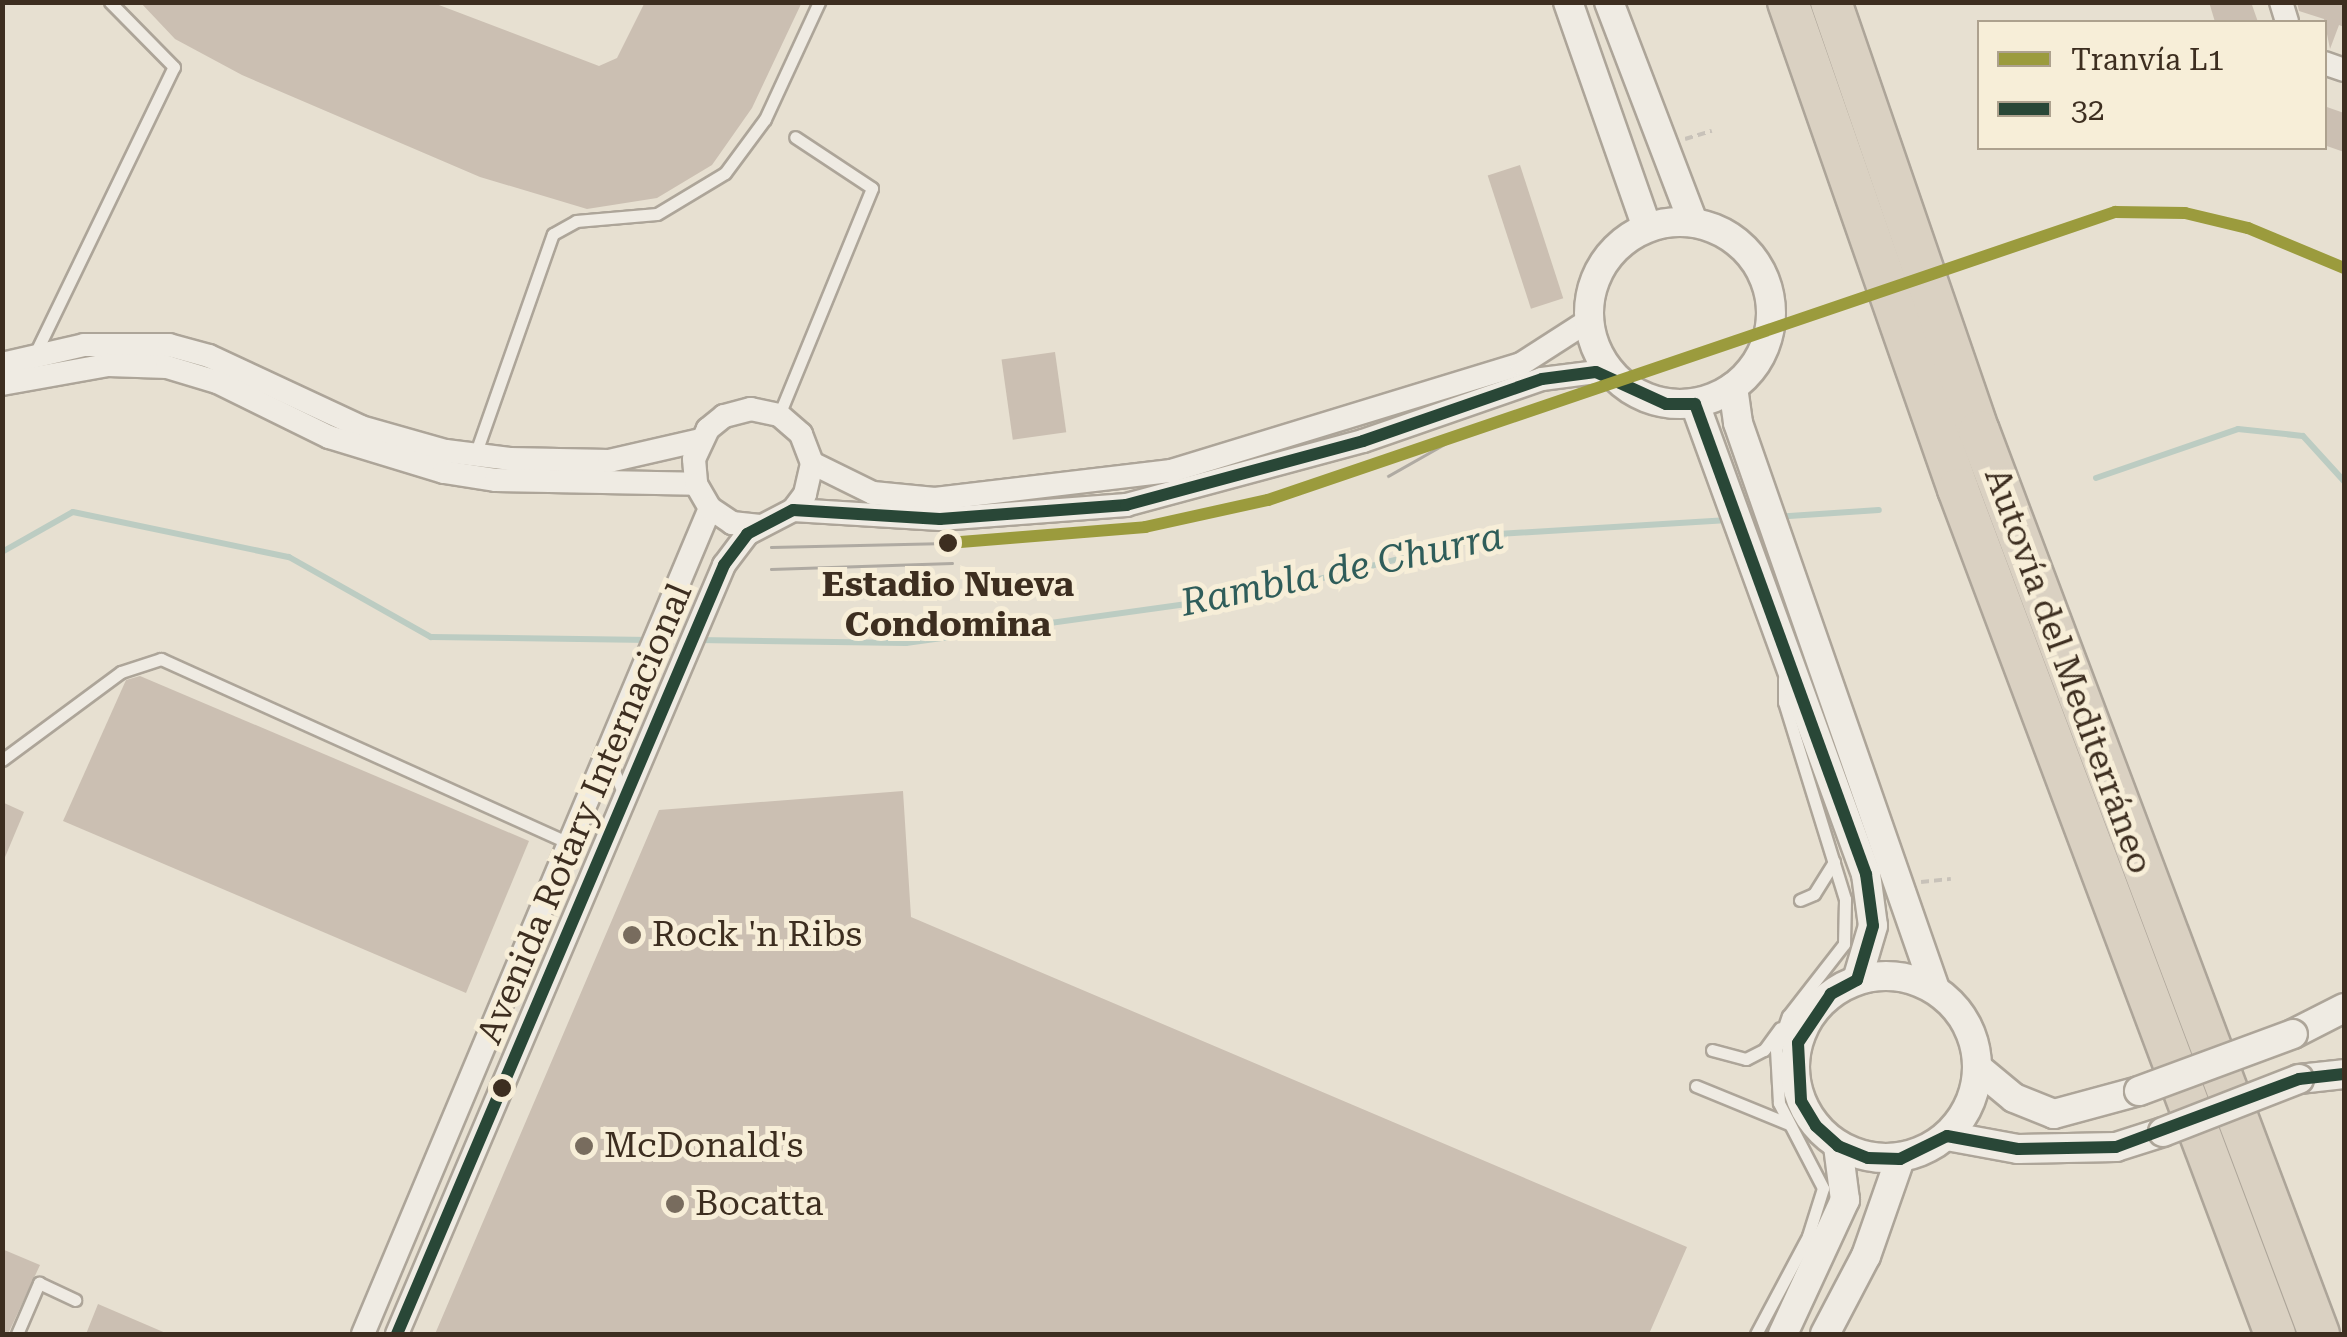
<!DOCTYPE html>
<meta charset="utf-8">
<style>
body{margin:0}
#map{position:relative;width:2347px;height:1337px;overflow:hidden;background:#e7e0d1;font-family:"Roboto Serif",serif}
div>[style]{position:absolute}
.stream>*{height:6px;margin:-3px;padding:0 3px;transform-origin:3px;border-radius:3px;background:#bcccc2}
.building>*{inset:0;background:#cbbfb2;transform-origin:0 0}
.path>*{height:4px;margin-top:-2px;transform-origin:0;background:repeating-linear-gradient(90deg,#c8c2b9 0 8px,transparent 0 13px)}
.roads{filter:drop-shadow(2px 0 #ada599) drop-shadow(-2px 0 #ada599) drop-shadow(0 2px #ada599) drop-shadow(0 -2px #ada599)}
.service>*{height:11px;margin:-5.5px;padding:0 5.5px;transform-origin:5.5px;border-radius:5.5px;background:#efebe3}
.minor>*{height:22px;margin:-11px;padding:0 11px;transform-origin:11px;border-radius:11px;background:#efebe3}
.tertiary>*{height:28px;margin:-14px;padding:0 14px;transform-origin:14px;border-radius:14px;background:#efebe3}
.tertiary>.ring{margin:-14px;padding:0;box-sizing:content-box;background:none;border:28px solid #efebe3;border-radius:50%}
.motorway>*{height:40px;margin:-20px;padding:0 20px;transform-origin:20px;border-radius:20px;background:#dad1c2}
.tram>*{height:2.5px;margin:-1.25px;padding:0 1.25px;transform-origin:1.25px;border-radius:1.25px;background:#afaaa2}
.bridges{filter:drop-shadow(2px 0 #ada599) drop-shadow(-2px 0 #ada599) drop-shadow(0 2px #ada599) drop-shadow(0 -2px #ada599)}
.tertiary-bridge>*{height:28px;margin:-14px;padding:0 14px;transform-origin:14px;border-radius:14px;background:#efebe3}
.bus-1>*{height:12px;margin:-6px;padding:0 6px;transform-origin:6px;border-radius:6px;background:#294737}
.tram-1>*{height:12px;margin:-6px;padding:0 6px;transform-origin:6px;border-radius:6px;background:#9b9b3d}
.dots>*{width:28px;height:28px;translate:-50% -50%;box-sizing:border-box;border:5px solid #f7eed8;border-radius:50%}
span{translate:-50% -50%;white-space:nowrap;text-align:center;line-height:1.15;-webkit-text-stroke:10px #f7eed8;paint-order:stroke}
.stop-label{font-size:35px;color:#3d2e20;font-weight:700}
.street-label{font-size:35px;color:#3d2e20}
.poi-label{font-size:35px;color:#3d2e20}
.left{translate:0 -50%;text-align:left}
.water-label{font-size:38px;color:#2f5d5a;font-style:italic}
.frame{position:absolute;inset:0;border:5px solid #3d2e20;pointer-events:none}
.legend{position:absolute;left:1977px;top:20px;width:350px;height:130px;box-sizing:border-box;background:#f7eed8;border:2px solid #ada18e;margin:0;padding:12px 18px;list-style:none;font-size:30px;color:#3d2e20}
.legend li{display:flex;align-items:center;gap:20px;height:50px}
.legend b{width:50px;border:2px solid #ada18e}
</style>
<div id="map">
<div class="stream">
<div style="left:2096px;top:478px;width:150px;rotate:-19deg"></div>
<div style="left:2238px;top:429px;width:65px;rotate:6.1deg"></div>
<div style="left:2303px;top:436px;width:61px;rotate:47.7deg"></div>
<div style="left:1776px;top:517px;width:103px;rotate:-3.9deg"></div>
<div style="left:2px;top:552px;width:81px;rotate:-29.4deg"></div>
<div style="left:73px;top:512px;width:221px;rotate:11.8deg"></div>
<div style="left:289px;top:557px;width:163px;rotate:29.4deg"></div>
<div style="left:431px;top:637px;width:219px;rotate:0.8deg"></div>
<div style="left:698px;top:640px;width:208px;rotate:0.8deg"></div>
<div style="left:906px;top:643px;width:356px;rotate:-7.9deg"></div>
<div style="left:1259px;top:594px;width:246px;rotate:-14.1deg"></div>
<div style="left:1498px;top:534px;width:231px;rotate:-3.5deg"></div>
</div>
<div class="building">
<div style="clip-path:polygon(140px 2px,431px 2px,599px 66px,617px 58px,645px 2px,802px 2px,752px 108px,712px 165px,657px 198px,587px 209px,480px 177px,242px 75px,175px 39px)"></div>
<div style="clip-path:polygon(2209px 2px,2251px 2px,2258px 22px,2215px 22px)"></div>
<div style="clip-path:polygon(2297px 2px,2344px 2px,2344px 27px,2339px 25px,2330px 49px,2324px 19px,2299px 11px)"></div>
<div style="clip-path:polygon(2324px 106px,2344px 113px,2344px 152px,2324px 145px)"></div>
<div style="left:1520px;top:165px;width:140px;height:34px;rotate:72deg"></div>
<div style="left:1055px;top:352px;width:81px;height:54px;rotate:82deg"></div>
<div style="clip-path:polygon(140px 676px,529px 841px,466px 993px,63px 821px,126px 680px)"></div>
<div style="clip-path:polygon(903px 791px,911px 917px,1687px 1247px,1649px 1334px,435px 1334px,659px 810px)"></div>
<div style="clip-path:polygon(2px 802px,24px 812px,3px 862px,2px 862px)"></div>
<div style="clip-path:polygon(2px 1249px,40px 1265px,8px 1334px,2px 1334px)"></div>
<div style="clip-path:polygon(98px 1304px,168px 1334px,86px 1334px)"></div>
</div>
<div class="path">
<div style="left:1685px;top:139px;width:28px;rotate:-17deg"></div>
<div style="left:1921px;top:882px;width:30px;rotate:-6deg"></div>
</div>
<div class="roads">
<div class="service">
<div style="left:34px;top:356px;width:321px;rotate:-64.2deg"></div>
<div style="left:174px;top:67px;width:91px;rotate:-134.6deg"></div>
<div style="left:779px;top:415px;width:245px;rotate:-67.7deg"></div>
<div style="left:872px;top:188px;width:92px;rotate:-146.5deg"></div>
<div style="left:475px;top:455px;width:234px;rotate:-70.6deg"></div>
<div style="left:553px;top:234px;width:26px;rotate:-29deg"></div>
<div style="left:576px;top:221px;width:81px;rotate:-4.9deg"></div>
<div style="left:657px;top:214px;width:79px;rotate:-31.1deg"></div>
<div style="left:725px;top:173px;width:67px;rotate:-53.5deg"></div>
<div style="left:765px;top:119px;width:129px;rotate:-65.2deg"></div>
<div style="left:609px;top:759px;width:41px;rotate:67.2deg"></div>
<div style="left:2px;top:760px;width:148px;rotate:-36.5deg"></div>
<div style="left:121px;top:672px;width:42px;rotate:-18deg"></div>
<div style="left:161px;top:659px;width:451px;rotate:24.3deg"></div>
<div style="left:1800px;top:900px;width:15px;rotate:-23deg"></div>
<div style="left:1814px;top:894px;width:38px;rotate:-58deg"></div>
<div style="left:1712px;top:1050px;width:35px;rotate:15deg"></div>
<div style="left:1746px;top:1059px;width:20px;rotate:-27deg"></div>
<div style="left:1764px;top:1050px;width:27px;rotate:-54deg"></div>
<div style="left:1696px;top:1086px;width:100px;rotate:22.2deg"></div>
<div style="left:17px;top:1334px;width:56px;rotate:-66.7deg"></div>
<div style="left:39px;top:1283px;width:40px;rotate:25deg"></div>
<div style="left:1756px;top:1334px;width:111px;rotate:-62deg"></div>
<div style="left:1808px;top:1236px;width:50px;rotate:-72.6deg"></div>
<div style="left:1823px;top:1188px;width:96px;rotate:-117.4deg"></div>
<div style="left:1779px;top:1103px;width:53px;rotate:-93.2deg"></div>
<div style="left:1776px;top:1050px;width:36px;rotate:-71deg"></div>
<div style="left:1788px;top:1016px;width:91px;rotate:-52.1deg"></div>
<div style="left:1844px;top:944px;width:45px;rotate:-88.7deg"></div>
<div style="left:1845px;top:899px;width:206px;rotate:-107.2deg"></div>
<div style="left:1784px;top:702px;width:24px;rotate:-90deg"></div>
</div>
<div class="minor">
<div style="left:2281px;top:2px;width:21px;rotate:73deg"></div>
<div style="left:2324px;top:63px;width:21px;rotate:19deg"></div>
<div style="left:2px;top:364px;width:84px;rotate:-13deg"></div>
<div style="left:84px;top:345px;width:85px"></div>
<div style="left:169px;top:345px;width:41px;rotate:15.4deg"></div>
<div style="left:209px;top:356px;width:168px;rotate:25deg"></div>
<div style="left:361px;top:427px;width:88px;rotate:15.8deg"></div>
<div style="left:446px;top:451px;width:64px;rotate:7.1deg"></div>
<div style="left:510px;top:459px;width:99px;rotate:1.2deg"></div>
<div style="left:609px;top:461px;width:94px;rotate:-12.9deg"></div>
<div style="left:2px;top:384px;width:108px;rotate:-10.2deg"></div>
<div style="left:108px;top:365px;width:59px;rotate:1.9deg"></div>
<div style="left:167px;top:367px;width:52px;rotate:16.7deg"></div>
<div style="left:217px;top:382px;width:125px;rotate:26.2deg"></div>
<div style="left:329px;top:437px;width:120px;rotate:16.9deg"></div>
<div style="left:444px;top:472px;width:53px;rotate:8.7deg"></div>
<div style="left:496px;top:480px;width:200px;rotate:1.1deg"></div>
<div style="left:812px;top:463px;width:68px;rotate:26.2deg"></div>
<div style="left:873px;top:493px;width:62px;rotate:5.5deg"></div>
<div style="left:935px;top:499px;width:238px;rotate:-6.8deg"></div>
<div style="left:1171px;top:471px;width:366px;rotate:-17deg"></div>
<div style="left:1521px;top:364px;width:80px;rotate:-32.7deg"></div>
<div style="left:793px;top:510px;width:147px;rotate:3.5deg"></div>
<div style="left:940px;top:519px;width:187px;rotate:-4.3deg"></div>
<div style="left:1126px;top:505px;width:245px;rotate:-15.1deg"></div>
<div style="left:1363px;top:441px;width:189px;rotate:-19.1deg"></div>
<div style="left:1542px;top:379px;width:54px;rotate:-7.4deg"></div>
<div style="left:1596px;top:372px;width:19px;rotate:18deg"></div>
<div style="left:363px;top:1334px;width:896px;rotate:-67.21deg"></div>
<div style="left:397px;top:1334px;width:836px;rotate:-66.96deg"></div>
<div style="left:724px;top:565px;width:39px;rotate:-53deg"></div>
<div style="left:747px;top:534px;width:52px;rotate:-27.6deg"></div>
<div style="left:793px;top:510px;width:20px;rotate:-53deg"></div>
<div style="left:805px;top:494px;width:32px;rotate:-77deg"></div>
<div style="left:812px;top:463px;width:31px;rotate:-111deg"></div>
<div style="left:801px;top:434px;width:29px;rotate:-139deg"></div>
<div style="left:779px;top:415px;width:29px;rotate:-168deg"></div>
<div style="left:751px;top:409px;width:28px;rotate:165deg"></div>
<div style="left:724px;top:416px;width:21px;rotate:141deg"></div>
<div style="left:708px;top:429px;width:33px;rotate:115deg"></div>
<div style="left:694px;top:459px;width:25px;rotate:85deg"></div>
<div style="left:696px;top:484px;width:28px;rotate:60deg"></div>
<div style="left:710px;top:508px;width:27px;rotate:34deg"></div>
<div style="left:732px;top:523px;width:28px;rotate:6deg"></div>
</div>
<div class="tertiary">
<div style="left:1568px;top:2px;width:239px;rotate:70.7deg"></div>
<div style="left:1609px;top:2px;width:235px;rotate:69.1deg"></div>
<div class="ring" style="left:1589px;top:222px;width:154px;height:154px"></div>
<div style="left:1733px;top:387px;width:36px;rotate:82deg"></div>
<div style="left:1738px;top:423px;width:599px;rotate:70.81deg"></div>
<div style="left:1695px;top:404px;width:500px;rotate:70.01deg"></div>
<div style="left:1866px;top:874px;width:52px;rotate:82.3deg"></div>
<div style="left:1873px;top:926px;width:56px;rotate:106.5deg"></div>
<div class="ring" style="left:1795px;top:976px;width:154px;height:154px"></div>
<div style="left:2293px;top:1034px;width:57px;rotate:-27deg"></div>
<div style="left:1979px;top:1069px;width:45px;rotate:39.6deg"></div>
<div style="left:2014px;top:1098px;width:43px;rotate:21.8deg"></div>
<div style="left:2054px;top:1114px;width:88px;rotate:-15.1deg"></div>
<div style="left:2299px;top:1079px;width:45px;rotate:-6.3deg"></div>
<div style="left:1947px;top:1136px;width:72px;rotate:10.4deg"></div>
<div style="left:2018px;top:1149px;width:98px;rotate:-1.2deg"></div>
<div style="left:2116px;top:1147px;width:49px;rotate:-17.7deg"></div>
<div style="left:1783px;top:1334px;width:148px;rotate:-65.2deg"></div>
<div style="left:1845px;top:1200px;width:54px;rotate:-97.4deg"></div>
<div style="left:1825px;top:1334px;width:88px;rotate:-62.3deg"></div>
<div style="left:1866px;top:1256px;width:103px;rotate:-70.7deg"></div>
</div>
<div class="motorway">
<div style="left:1788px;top:2px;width:516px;rotate:70.76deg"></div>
<div style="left:1958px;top:489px;width:903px;rotate:69.44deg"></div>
<div style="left:1831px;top:2px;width:454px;rotate:71deg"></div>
<div style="left:1979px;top:431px;width:965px;rotate:69.37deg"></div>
</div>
</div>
<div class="tram">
<div style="left:1388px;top:476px;width:79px;rotate:-29.5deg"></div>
<div style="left:771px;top:547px;width:177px;rotate:-1.3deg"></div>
<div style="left:771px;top:569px;width:181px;rotate:-1.9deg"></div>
</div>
<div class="bridges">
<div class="tertiary-bridge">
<div style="left:2139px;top:1091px;width:164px;rotate:-20.3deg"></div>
<div style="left:2163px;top:1132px;width:146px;rotate:-21.3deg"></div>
</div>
</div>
<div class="bus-1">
<div style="left:1695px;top:404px;width:500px;rotate:70.01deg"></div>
<div style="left:1866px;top:874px;width:52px;rotate:82.3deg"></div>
<div style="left:1873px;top:926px;width:56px;rotate:106.5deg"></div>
<div style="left:1857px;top:980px;width:30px;rotate:152deg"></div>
<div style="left:1831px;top:994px;width:59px;rotate:124deg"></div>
<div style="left:1798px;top:1043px;width:58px;rotate:87deg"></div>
<div style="left:1801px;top:1101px;width:29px;rotate:59deg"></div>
<div style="left:1816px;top:1126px;width:30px;rotate:42deg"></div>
<div style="left:1838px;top:1146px;width:32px;rotate:22deg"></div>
<div style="left:1868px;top:1158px;width:32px;rotate:2deg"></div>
<div style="left:1900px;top:1159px;width:52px;rotate:-26.1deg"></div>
<div style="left:1947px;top:1136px;width:72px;rotate:10.4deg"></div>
<div style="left:2018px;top:1149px;width:98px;rotate:-1.2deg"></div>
<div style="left:2116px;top:1147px;width:195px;rotate:-20.4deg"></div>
<div style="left:2299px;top:1079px;width:45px;rotate:-6.3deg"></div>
<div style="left:397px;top:1334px;width:836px;rotate:-66.96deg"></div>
<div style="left:724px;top:565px;width:39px;rotate:-53deg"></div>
<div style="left:747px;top:534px;width:52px;rotate:-27.6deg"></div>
<div style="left:793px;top:510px;width:147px;rotate:3.5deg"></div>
<div style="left:940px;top:519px;width:187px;rotate:-4.3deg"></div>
<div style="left:1126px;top:505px;width:245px;rotate:-15.1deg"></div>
<div style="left:1363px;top:441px;width:189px;rotate:-19.1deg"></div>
<div style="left:1542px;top:379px;width:54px;rotate:-7.4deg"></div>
<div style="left:1596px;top:372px;width:77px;rotate:24.6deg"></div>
<div style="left:1666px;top:404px;width:29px"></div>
</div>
<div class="tram-1">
<div style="left:948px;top:543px;width:198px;rotate:-4.6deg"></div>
<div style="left:1145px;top:527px;width:126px;rotate:-12.4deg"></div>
<div style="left:1268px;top:500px;width:895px;rotate:-18.78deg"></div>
<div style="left:2115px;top:212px;width:70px;rotate:0.8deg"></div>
<div style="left:2185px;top:213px;width:65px;rotate:13.4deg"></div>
<div style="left:2248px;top:228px;width:104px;rotate:22.6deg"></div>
</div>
<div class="dots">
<div style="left:948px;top:543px;background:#3d2e20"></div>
<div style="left:632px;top:935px;background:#786c5e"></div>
<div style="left:502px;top:1088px;background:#3d2e20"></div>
<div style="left:584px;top:1146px;background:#786c5e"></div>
<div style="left:675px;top:1204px;background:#786c5e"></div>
</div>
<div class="stop-label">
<span style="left:948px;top:605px">Estadio Nueva<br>Condomina</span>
</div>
<div class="street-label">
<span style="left:2068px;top:671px;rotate:70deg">Autovía del Mediterráneo</span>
<span style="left:585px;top:814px;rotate:-67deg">Avenida Rotary Internacional</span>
</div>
<div class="poi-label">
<span class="left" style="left:652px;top:935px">Rock 'n Ribs</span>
<span class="left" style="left:604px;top:1146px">McDonald's</span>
<span class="left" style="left:695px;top:1204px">Bocatta</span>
</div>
<div class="water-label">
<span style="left:1342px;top:570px;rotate:-12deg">Rambla de Churra</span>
</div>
<div class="frame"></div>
<ul class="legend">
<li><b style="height:12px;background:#9b9b3d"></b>Tranvía L1</li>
<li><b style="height:12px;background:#294737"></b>32</li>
</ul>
</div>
